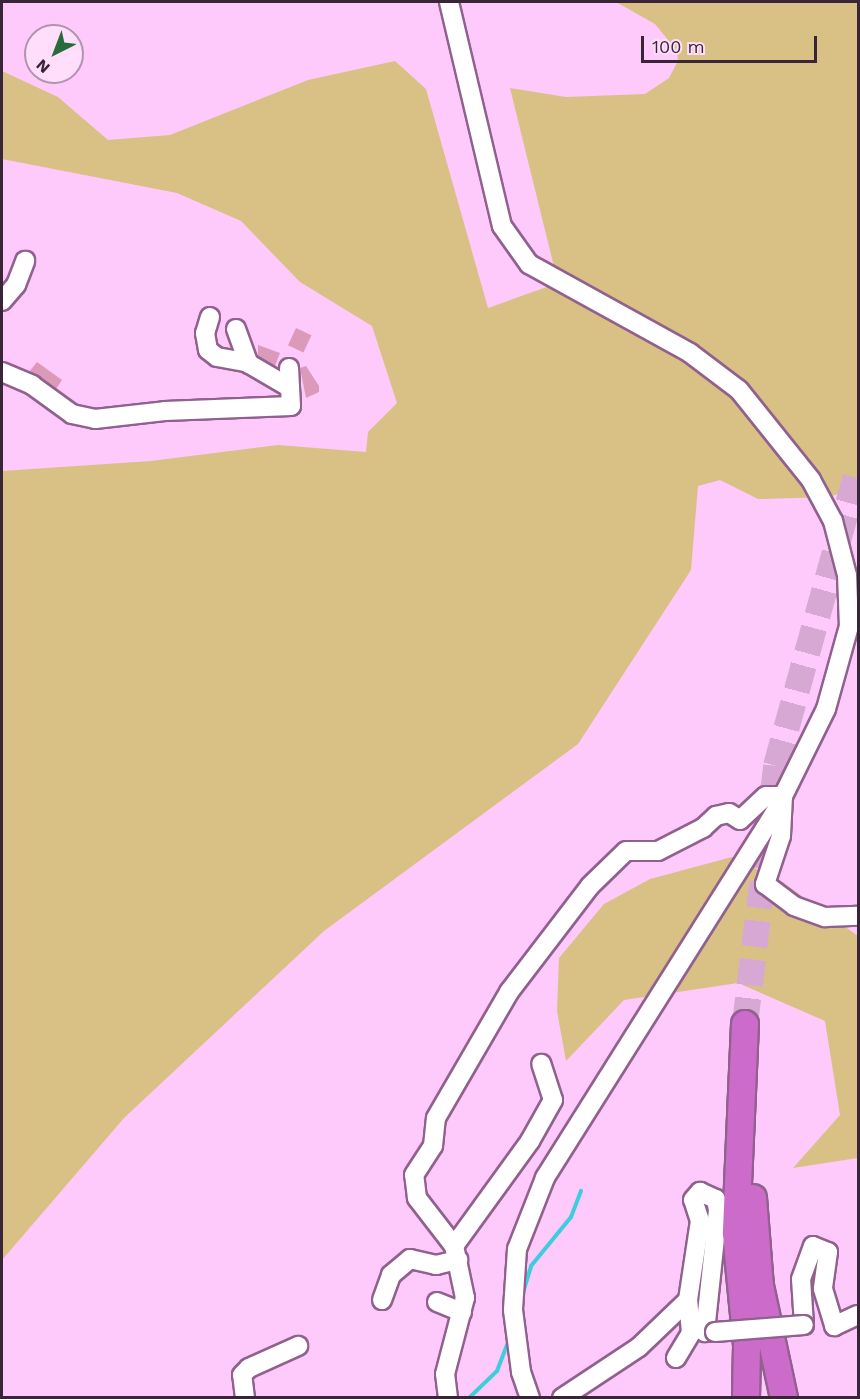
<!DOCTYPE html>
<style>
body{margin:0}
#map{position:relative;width:860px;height:1399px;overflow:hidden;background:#fec9fb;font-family:"Work Sans",sans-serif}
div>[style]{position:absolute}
.green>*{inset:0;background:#d9c186}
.stream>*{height:4px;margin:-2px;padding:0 2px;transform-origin:2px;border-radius:2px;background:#3eccdf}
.building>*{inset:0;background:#db9aba;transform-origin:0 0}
.highway-tunnel>*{height:26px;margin-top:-13px;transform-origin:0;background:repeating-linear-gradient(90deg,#d7a8d4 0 26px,transparent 0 39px)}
.roads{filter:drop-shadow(2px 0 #91618e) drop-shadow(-2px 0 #91618e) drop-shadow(0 2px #91618e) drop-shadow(0 -2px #91618e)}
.minor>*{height:18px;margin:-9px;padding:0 9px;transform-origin:9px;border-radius:9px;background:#fff}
.highway>*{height:26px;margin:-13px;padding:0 13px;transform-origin:13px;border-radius:13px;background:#cd6bca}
.bridges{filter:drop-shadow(2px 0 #91618e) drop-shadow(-2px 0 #91618e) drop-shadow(0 2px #91618e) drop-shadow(0 -2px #91618e)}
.minor-bridge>*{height:18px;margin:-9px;padding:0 9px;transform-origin:9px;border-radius:9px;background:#fff}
span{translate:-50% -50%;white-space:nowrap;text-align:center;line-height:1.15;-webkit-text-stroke:4.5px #ffdefc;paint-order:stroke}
.frame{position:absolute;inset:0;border:3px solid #392538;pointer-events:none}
.north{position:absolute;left:24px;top:24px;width:60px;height:60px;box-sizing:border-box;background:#ffdefc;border:2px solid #b094ae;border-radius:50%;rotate:222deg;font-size:16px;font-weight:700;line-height:24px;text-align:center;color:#392538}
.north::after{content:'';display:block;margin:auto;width:21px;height:27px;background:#286d38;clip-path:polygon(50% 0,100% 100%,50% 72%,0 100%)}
.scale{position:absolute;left:641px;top:36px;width:176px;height:27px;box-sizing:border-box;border:3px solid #392538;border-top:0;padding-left:8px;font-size:18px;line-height:21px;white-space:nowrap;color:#392538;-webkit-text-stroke:4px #ffdefc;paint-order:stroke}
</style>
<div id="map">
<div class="green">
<div style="clip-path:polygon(616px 2px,858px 2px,858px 487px,829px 497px,758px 499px,720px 480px,698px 486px,691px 570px,578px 744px,324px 931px,124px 1118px,2px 1260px,2px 471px,151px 461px,278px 445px,366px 452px,368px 432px,397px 403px,372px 326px,300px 282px,241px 221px,177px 193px,2px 159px,2px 71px,58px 97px,108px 140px,170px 135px,308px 80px,395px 61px,426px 89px,488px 308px,558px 283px,510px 88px,566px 97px,645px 94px,669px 78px,678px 61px,677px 51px,655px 24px)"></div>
<div style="clip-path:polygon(732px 857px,781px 881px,858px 936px,858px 1158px,793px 1168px,840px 1115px,825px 1021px,738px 983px,624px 1000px,566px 1061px,557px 1011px,559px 958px,604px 904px,650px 879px)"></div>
</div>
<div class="stream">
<div style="left:522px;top:1296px;width:31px;rotate:-73deg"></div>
<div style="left:531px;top:1266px;width:63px;rotate:-50.8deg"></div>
<div style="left:571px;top:1217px;width:28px;rotate:-69deg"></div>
<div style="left:469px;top:1398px;width:39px;rotate:-44deg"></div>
<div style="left:497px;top:1371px;width:33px;rotate:-69deg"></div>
</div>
<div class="building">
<div style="left:296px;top:328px;width:17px;height:19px;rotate:25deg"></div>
<div style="clip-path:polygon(258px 345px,280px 353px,275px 366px,258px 356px)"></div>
<div style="clip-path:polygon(37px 362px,62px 380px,56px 389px,29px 372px)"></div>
<div style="clip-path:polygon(306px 366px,319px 386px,319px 392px,306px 398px,300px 368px)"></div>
</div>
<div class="highway-tunnel">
<div style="left:745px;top:1024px;width:260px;rotate:-83.1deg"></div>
<div style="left:776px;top:766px;width:308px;rotate:-74.6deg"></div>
</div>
<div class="roads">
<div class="minor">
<div style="left:449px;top:2px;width:230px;rotate:76.7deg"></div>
<div style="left:502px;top:226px;width:47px;rotate:54.6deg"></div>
<div style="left:529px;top:264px;width:184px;rotate:28.9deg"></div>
<div style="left:690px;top:353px;width:61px;rotate:37.1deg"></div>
<div style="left:739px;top:390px;width:115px;rotate:51.3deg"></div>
<div style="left:811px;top:480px;width:47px;rotate:61.8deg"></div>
<div style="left:833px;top:521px;width:56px;rotate:75.5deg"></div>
<div style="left:847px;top:575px;width:51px;rotate:87.8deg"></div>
<div style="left:849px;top:626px;width:86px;rotate:105.5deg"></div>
<div style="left:826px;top:709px;width:117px;rotate:116.3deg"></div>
<div style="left:774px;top:814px;width:430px;rotate:122.2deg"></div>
<div style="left:545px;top:1178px;width:76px;rotate:111.5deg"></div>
<div style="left:517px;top:1249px;width:61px;rotate:93.8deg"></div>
<div style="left:513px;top:1310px;width:63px;rotate:82.6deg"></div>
<div style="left:521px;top:1372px;width:28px;rotate:71deg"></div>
<div style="left:2px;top:301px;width:21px;rotate:-49deg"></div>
<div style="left:16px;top:285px;width:26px;rotate:-69deg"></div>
<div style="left:210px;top:317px;width:17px;rotate:107deg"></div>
<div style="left:205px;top:333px;width:17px;rotate:80deg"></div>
<div style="left:208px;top:350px;width:11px;rotate:38deg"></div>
<div style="left:217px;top:357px;width:29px;rotate:10deg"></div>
<div style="left:246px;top:362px;width:48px;rotate:30.3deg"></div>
<div style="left:236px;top:329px;width:37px;rotate:70deg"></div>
<div style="left:2px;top:372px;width:33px;rotate:23deg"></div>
<div style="left:32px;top:385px;width:49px;rotate:35.9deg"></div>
<div style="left:72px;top:414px;width:24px;rotate:12deg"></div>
<div style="left:95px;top:419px;width:70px;rotate:-6.5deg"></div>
<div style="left:165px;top:411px;width:126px;rotate:-2.3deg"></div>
<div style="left:291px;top:406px;width:38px;rotate:-93deg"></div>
<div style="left:454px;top:1246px;width:130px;rotate:-54.1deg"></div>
<div style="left:530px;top:1141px;width:47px;rotate:-60.7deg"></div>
<div style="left:553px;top:1100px;width:38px;rotate:-108deg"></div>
<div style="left:382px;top:1300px;width:27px;rotate:-70deg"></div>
<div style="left:391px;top:1275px;width:25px;rotate:-40deg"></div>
<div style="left:410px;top:1259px;width:27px;rotate:13deg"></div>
<div style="left:436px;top:1265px;width:23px;rotate:-13deg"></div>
<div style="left:437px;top:1302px;width:27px;rotate:22deg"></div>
<div style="left:804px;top:1325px;width:46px;rotate:-93.7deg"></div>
<div style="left:801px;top:1279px;width:35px;rotate:-70deg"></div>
<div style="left:813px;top:1246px;width:16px;rotate:22deg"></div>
<div style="left:828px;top:1252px;width:37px;rotate:98deg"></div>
<div style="left:823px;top:1289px;width:39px;rotate:73deg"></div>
<div style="left:834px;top:1326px;width:26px;rotate:-25deg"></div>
<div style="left:676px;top:1358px;width:29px;rotate:-59deg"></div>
<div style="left:691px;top:1333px;width:33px;rotate:-95deg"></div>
<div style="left:688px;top:1300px;width:80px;rotate:-81.4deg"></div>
<div style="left:700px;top:1221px;width:22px;rotate:-108deg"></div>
<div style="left:693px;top:1200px;width:11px;rotate:-49deg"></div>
<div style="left:700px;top:1192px;width:17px;rotate:24deg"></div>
<div style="left:716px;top:1199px;width:11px;rotate:80deg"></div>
<div style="left:718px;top:1210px;width:123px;rotate:96.1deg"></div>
<div style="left:705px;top:1332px;width:10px"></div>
<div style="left:245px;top:1398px;width:23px;rotate:-97deg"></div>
<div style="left:242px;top:1375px;width:10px;rotate:-45deg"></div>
<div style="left:249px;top:1368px;width:54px;rotate:-24.2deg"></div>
<div style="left:448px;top:1398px;width:24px;rotate:-97deg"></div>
<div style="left:445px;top:1374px;width:79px;rotate:-75.3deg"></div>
<div style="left:465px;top:1298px;width:53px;rotate:-101.9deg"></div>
<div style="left:454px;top:1246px;width:61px;rotate:-127.6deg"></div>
<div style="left:417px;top:1198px;width:23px;rotate:-97deg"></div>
<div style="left:414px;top:1175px;width:35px;rotate:-57deg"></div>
<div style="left:433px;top:1146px;width:28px;rotate:-84deg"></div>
<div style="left:436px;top:1118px;width:146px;rotate:-59.9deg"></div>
<div style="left:509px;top:992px;width:133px;rotate:-52.6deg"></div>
<div style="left:590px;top:886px;width:50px;rotate:-44.2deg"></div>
<div style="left:626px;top:851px;width:32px"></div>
<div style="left:658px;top:851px;width:51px;rotate:-27.1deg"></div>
<div style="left:703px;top:828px;width:18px;rotate:-43deg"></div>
<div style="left:716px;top:816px;width:13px;rotate:-13deg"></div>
<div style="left:729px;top:813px;width:13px;rotate:32deg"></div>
<div style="left:740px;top:820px;width:35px;rotate:-43deg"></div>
<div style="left:766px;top:796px;width:17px"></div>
<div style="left:783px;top:796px;width:40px;rotate:92.9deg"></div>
<div style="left:781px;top:836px;width:51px;rotate:108.4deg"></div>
<div style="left:765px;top:884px;width:36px;rotate:37deg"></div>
<div style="left:794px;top:906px;width:33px;rotate:20deg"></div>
<div style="left:825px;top:917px;width:33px;rotate:-2deg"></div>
<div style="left:562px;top:1398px;width:92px;rotate:-33.5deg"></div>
<div style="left:639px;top:1347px;width:68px;rotate:-43.8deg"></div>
</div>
<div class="highway">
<div style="left:745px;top:1024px;width:209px;rotate:92.5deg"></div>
<div style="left:736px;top:1233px;width:114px;rotate:84.4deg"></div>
<div style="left:747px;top:1346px;width:52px;rotate:91.1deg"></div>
<div style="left:753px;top:1198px;width:88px;rotate:85.5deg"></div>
<div style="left:760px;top:1286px;width:115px;rotate:77.9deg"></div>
</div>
</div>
<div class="bridges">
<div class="minor-bridge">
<div style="left:715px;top:1332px;width:89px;rotate:-4.5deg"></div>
</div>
</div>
<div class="frame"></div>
<div class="north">N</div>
<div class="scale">100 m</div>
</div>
